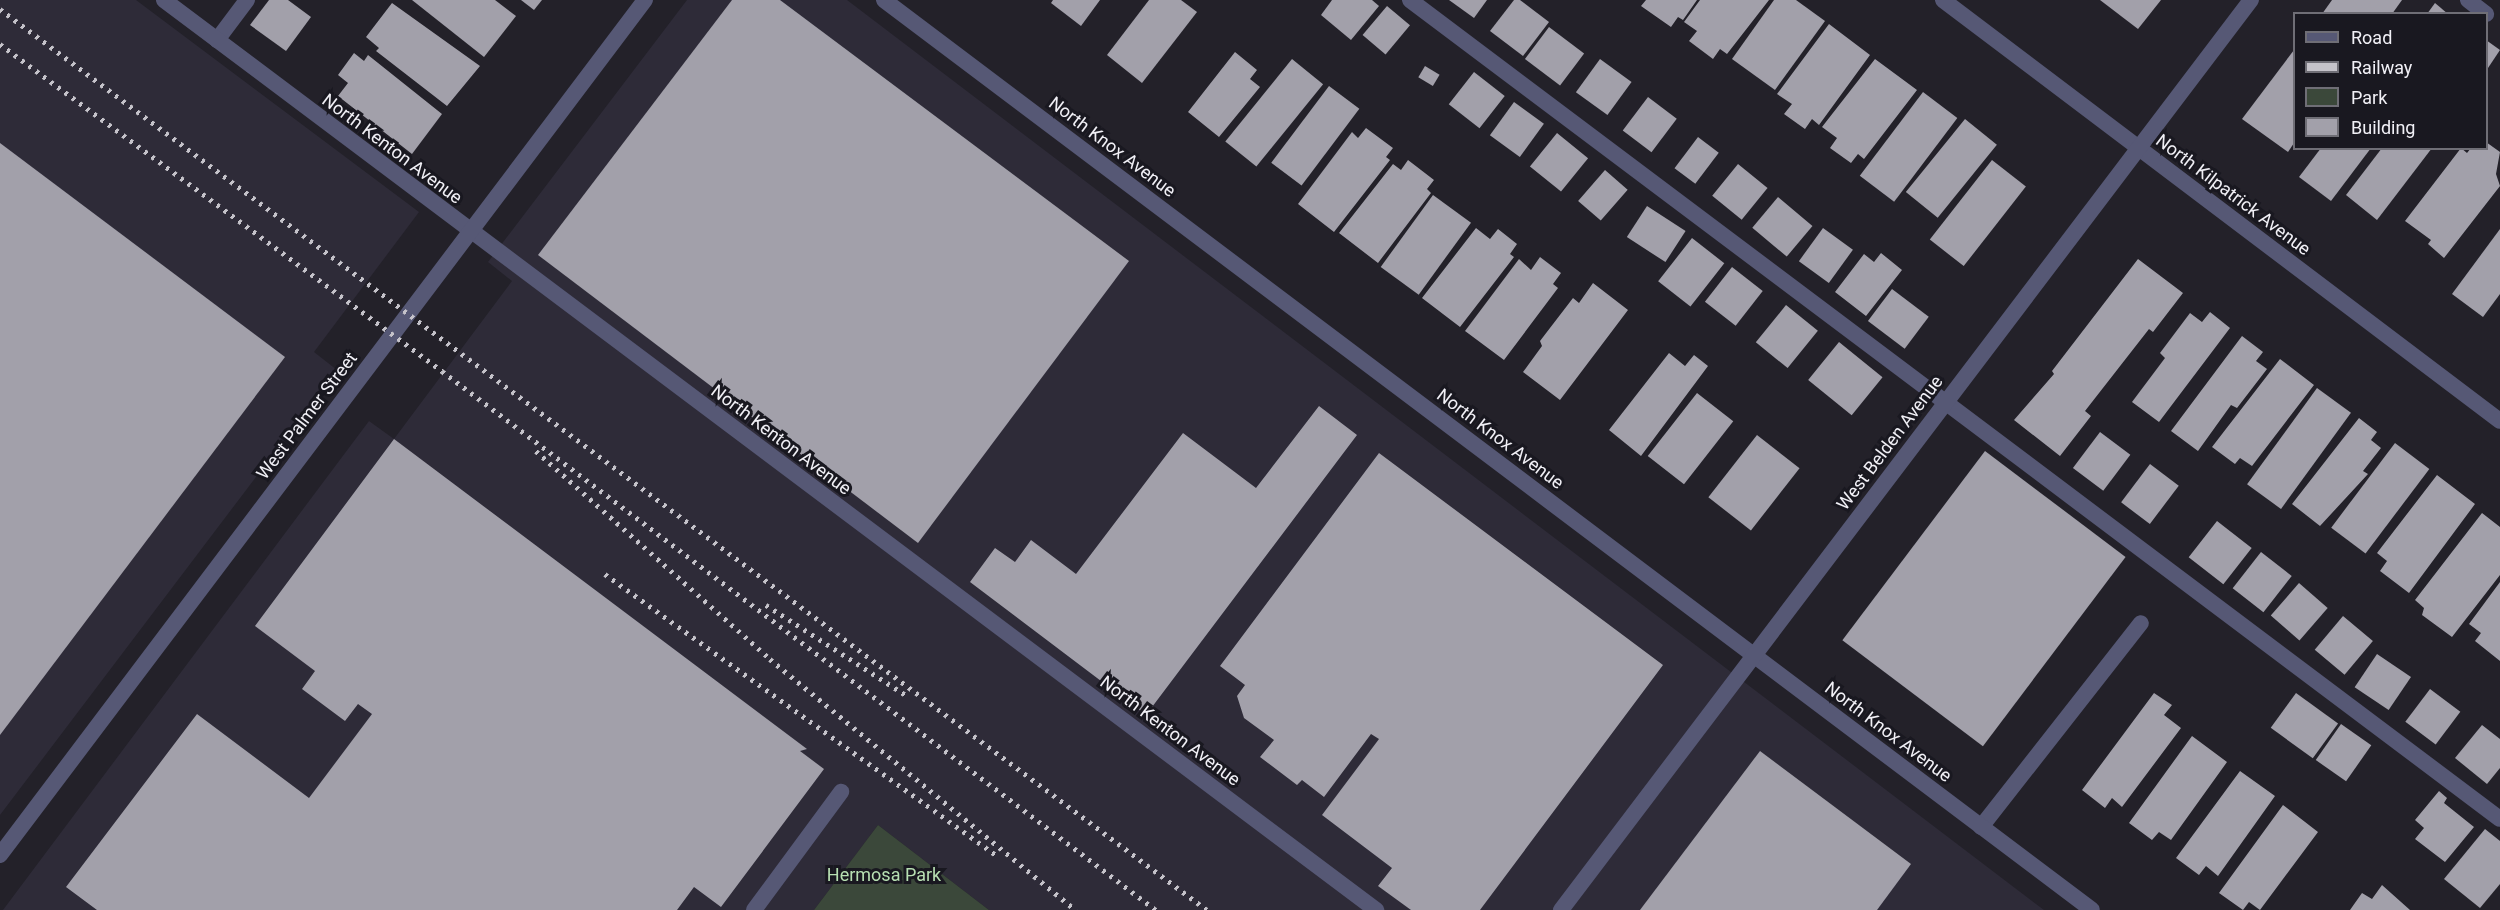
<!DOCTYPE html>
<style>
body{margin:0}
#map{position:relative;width:2500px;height:910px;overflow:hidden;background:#232129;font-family:Roboto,sans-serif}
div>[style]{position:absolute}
.built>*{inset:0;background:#2e2b38}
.green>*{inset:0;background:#3b483a}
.building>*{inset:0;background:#a2a0aa;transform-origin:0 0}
.service>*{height:16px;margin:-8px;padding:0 8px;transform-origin:8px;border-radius:8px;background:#565875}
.minor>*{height:16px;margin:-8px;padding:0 8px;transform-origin:8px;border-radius:8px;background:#565875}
.rail>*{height:4.5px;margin-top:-2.25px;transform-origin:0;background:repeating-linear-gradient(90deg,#c5c3ca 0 3px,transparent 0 9px)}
span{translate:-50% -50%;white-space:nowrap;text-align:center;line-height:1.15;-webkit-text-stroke:6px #191820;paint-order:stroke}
.street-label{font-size:18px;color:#f1f0f6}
.park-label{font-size:18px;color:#b7dfb2}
.legend{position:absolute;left:2293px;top:12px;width:195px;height:138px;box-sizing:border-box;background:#191820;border:2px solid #6f6e76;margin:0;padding:8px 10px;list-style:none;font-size:18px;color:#f1f0f6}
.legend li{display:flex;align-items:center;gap:12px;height:30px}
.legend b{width:30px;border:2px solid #6f6e76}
</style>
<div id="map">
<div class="built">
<div style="clip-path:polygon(0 0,136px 0,419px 212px,314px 352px,337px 370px,0 815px)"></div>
<div style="clip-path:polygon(687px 0,847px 0,2044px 910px,989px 910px,878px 825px,814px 910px,3px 910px,369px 421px,394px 439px,512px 281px,488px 262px)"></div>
</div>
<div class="green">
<div style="clip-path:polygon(878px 825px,989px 910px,814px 910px)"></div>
</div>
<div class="building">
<div style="clip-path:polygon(269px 0,288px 0,311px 17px,286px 51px,250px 25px)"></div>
<div style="clip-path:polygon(412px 0,495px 0,516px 16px,484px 57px)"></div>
<div style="clip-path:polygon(521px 0,542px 0,534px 10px)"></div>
<div style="clip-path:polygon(732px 0,780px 0,1129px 261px,918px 543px,538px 255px)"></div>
<div style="clip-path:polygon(1053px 0,1100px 0,1081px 26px,1051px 3px)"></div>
<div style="clip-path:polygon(1149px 0,1181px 0,1197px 12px,1142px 83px,1107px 55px)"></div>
<div style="clip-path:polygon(1332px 0,1372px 0,1379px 6px,1351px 40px,1321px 15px)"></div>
<div style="clip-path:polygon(1449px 0,1487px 0,1474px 18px)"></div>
<div style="clip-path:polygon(1514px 0,1520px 0,1549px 22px,1523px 56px,1490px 31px)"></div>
<div style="clip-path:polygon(1646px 0,1697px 0,1683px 20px,1678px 17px,1671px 27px,1641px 6px)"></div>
<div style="clip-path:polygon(1700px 0,1769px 0,1727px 54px,1720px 49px,1713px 59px,1689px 41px,1697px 31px,1684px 22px)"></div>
<div style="clip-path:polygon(1774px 0,1796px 0,1825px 21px,1775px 90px,1732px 59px)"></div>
<div style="clip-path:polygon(2100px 0,2161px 0,2138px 29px)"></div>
<div style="clip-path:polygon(2332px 0,2402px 0,2392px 14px,2322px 14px)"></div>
<div style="clip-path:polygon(392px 3px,480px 66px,447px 106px,376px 51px,379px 48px,366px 37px)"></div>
<div style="clip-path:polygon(2435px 3px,2448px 14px,2427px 14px)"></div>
<div style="left:1387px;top:6px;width:30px;height:38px;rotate:40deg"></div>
<div style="clip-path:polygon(1829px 24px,1870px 55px,1819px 125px,1812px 119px,1805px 129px,1784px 114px,1792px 104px,1777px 94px)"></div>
<div style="left:1549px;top:27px;width:44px;height:40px;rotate:37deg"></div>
<div style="clip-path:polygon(2486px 40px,2500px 50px,2486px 71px)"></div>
<div style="clip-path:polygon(2294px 50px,2294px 143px,2288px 152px,2242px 119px)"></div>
<div style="clip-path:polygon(1235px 52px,1257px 70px,1250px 79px,1260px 87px,1219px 137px,1188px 112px)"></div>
<div style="clip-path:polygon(354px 53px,364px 61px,368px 55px,442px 114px,412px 154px,338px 96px,348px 83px,338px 75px)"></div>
<div style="left:1292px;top:59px;width:40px;height:106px;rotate:39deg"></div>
<div style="left:1600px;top:59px;width:39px;height:41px;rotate:36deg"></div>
<div style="clip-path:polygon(1875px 59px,1917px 90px,1864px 159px,1858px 154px,1851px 163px,1830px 148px,1837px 138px,1822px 127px)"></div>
<div style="left:1425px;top:66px;width:17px;height:13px;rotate:31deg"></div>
<div style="left:1474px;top:72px;width:39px;height:41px;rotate:38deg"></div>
<div style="left:1329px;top:86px;width:38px;height:96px;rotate:37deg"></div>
<div style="left:1923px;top:92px;width:43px;height:105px;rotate:37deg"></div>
<div style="left:1648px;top:97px;width:36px;height:42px;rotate:37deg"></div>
<div style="left:1514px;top:102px;width:37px;height:41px;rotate:36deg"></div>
<div style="left:1965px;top:119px;width:41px;height:94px;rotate:39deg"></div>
<div style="clip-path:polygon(1366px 128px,1393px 148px,1386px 157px,1390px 160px,1334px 232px,1298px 204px,1352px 132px,1358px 138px)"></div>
<div style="left:1557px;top:133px;width:40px;height:43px;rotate:39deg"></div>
<div style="left:1698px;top:137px;width:26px;height:39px;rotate:37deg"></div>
<div style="clip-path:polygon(2486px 142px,2500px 152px,2496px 174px,2500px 186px,2444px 258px,2428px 244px,2431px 240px,2405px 221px,2461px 148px,2467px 153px,2471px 148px,2486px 148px)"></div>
<div style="clip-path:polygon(0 143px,285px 357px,0 735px)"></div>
<div style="clip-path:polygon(2321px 148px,2371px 148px,2331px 201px,2299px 177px)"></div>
<div style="clip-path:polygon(2382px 148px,2432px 148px,2377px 220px,2346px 195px)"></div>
<div style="clip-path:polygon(1408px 160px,1434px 180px,1427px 189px,1431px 193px,1378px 263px,1339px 233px,1393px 164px,1401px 170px)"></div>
<div style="left:1992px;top:160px;width:43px;height:101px;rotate:38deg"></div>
<div style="left:1738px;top:164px;width:38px;height:41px;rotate:39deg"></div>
<div style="left:1605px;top:170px;width:30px;height:41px;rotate:41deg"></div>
<div style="left:1433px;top:195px;width:47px;height:89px;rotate:36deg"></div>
<div style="left:1778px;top:197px;width:45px;height:40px;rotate:40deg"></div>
<div style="left:1647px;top:206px;width:46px;height:37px;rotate:33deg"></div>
<div style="clip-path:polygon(1476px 228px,1490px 239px,1498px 229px,1517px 244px,1510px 254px,1514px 257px,1460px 327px,1422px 298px)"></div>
<div style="left:1823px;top:228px;width:37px;height:41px;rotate:36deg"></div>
<div style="clip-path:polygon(2500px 229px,2500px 294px,2483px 317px,2452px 294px)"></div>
<div style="left:1692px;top:238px;width:41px;height:55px;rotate:38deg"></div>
<div style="clip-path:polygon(1881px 253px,1902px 270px,1866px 316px,1835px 292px,1864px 254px,1874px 262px)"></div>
<div style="clip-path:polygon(1540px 257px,1561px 273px,1553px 284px,1558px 288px,1504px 360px,1465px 331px,1519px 259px,1531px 270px)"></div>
<div style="clip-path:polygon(2138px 259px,2183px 293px,2153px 332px,2149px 329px,2085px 411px,2091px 416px,2060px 456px,2014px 420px,2054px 374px,2052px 371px)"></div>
<div style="left:1732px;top:267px;width:39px;height:44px;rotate:38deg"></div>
<div style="clip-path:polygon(1593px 283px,1628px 310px,1560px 400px,1523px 372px,1542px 346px,1540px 341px,1573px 298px,1579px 303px)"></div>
<div style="left:1892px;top:289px;width:46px;height:40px;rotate:37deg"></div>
<div style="left:1786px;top:305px;width:41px;height:48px;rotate:39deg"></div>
<div style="clip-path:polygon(2210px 312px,2230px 328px,2159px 422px,2132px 402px,2165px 358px,2160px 353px,2190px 313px,2202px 322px)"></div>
<div style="clip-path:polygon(2242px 336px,2263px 352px,2256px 361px,2267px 369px,2237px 408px,2231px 405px,2198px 451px,2171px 431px)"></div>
<div style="left:1839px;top:342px;width:56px;height:49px;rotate:39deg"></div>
<div style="clip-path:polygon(1669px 353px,1685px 366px,1694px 355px,1708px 366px,1641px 456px,1609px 430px)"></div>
<div style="clip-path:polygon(2280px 359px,2314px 385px,2252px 466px,2240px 458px,2235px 464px,2212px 447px)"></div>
<div style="left:2317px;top:388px;width:42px;height:119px;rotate:36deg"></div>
<div style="left:1697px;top:393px;width:46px;height:80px;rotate:38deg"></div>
<div style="clip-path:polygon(1319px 406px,1357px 435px,1146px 715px,970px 582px,995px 548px,1015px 562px,1031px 540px,1076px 574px,1183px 433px,1256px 488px)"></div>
<div style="clip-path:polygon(2359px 418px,2377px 432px,2371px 440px,2381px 448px,2363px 471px,2368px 474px,2320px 526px,2292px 504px)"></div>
<div style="left:2100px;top:432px;width:38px;height:45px;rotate:37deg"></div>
<div style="left:1757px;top:435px;width:54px;height:79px;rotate:38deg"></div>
<div style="clip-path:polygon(394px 439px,807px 749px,800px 751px,824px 769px,721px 907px,694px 887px,677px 910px,97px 910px,66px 887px,197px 714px,309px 798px,372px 714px,358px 704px,345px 721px,302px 689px,315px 671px,255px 626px)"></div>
<div style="left:2395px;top:443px;width:43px;height:106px;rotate:37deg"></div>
<div style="left:1985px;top:451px;width:176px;height:237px;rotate:37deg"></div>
<div style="clip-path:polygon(1379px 453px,1663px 665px,1480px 910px,1411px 910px,1378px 886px,1392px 868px,1322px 815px,1379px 739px,1371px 734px,1324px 797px,1302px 780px,1297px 785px,1260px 757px,1274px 740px,1244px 718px,1237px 696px,1245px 685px,1220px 666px)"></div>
<div style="left:2150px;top:464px;width:36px;height:48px;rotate:37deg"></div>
<div style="clip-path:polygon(2437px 475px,2475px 504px,2409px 593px,2380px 571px,2387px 561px,2377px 553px)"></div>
<div style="clip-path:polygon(2482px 513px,2500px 527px,2500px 575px,2452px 637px,2422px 615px,2424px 608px,2415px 600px)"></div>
<div style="left:2217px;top:521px;width:44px;height:46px;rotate:38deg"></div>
<div style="left:2261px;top:552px;width:39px;height:46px;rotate:38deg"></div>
<div style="clip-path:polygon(2500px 582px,2500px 661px,2475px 641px,2481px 633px,2469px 624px)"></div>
<div style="left:2299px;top:583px;width:38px;height:43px;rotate:41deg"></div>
<div style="left:2343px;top:616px;width:39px;height:44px;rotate:40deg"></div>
<div style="left:2377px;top:654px;width:41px;height:40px;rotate:34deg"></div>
<div style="left:2430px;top:689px;width:38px;height:41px;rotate:37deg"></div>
<div style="clip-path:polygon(2154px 693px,2172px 705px,2164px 715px,2181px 728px,2122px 807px,2112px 798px,2105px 808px,2082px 790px)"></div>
<div style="left:2296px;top:693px;width:52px;height:43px;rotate:36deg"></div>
<div style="left:2341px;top:724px;width:37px;height:44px;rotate:35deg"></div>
<div style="clip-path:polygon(2482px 725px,2500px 739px,2500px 768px,2487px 784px,2455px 758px)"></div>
<div style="clip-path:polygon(2192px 736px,2227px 762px,2171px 840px,2159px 832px,2152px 840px,2129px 823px)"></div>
<div style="clip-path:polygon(1760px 751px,1911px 864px,1877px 910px,1640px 910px)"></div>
<div style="clip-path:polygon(2240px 771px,2275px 796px,2218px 876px,2206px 866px,2199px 875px,2176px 858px)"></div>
<div style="clip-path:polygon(2439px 791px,2447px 798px,2444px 803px,2474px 827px,2445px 862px,2415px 839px,2424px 828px,2415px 820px)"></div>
<div style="clip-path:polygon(2283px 805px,2318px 832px,2260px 910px,2249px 902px,2243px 910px,2219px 893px)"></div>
<div style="clip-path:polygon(2485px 829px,2500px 841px,2500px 884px,2480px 908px,2444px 879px)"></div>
<div style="clip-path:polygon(2382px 885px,2410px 910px,2350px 910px,2362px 893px,2372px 899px)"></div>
</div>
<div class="service">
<div style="left:1410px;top:0;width:1363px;rotate:36.92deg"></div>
<div style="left:2468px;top:0;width:23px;rotate:38deg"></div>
<div style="left:217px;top:40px;width:50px;rotate:-53.1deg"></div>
<div style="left:1981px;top:827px;width:259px;rotate:-51.9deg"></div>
</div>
<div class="minor">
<div style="left:164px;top:0;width:1516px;rotate:36.9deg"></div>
<div style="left:884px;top:0;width:1512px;rotate:36.99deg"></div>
<div style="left:1943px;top:0;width:698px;rotate:37.08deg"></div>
<div style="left:0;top:855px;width:1071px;rotate:-52.97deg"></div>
<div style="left:754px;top:910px;width:147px;rotate:-53.6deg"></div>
<div style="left:1561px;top:910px;width:1142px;rotate:-52.83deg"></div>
</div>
<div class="rail">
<div style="left:0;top:9px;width:1506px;rotate:36.74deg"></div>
<div style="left:0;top:44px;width:550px;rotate:36.49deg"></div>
<div style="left:442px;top:371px;width:895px;rotate:37.05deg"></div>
<div style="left:536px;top:451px;width:313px;rotate:41.6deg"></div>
<div style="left:770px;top:659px;width:396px;rotate:39.4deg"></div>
<div style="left:605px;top:574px;width:485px;rotate:35.7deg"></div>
<div style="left:766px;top:605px;width:168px;rotate:32.8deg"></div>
</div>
<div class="street-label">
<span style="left:1112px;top:147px;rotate:37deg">North Knox Avenue</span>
<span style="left:392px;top:149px;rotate:37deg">North Kenton Avenue</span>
<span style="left:2233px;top:195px;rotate:37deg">North Kilpatrick Avenue</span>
<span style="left:307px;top:416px;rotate:-53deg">West Palmer Street</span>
<span style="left:1500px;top:439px;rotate:37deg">North Knox Avenue</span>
<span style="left:781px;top:440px;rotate:37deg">North Kenton Avenue</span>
<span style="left:1890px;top:443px;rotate:-53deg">West Belden Avenue</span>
<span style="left:1170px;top:731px;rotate:37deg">North Kenton Avenue</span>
<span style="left:1888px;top:732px;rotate:37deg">North Knox Avenue</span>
</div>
<div class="park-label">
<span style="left:884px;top:875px">Hermosa Park</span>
</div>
<ul class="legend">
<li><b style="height:8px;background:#565875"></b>Road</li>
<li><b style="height:8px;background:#c5c3ca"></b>Railway</li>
<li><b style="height:16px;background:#3b483a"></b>Park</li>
<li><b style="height:16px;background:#a2a0aa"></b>Building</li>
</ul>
</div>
